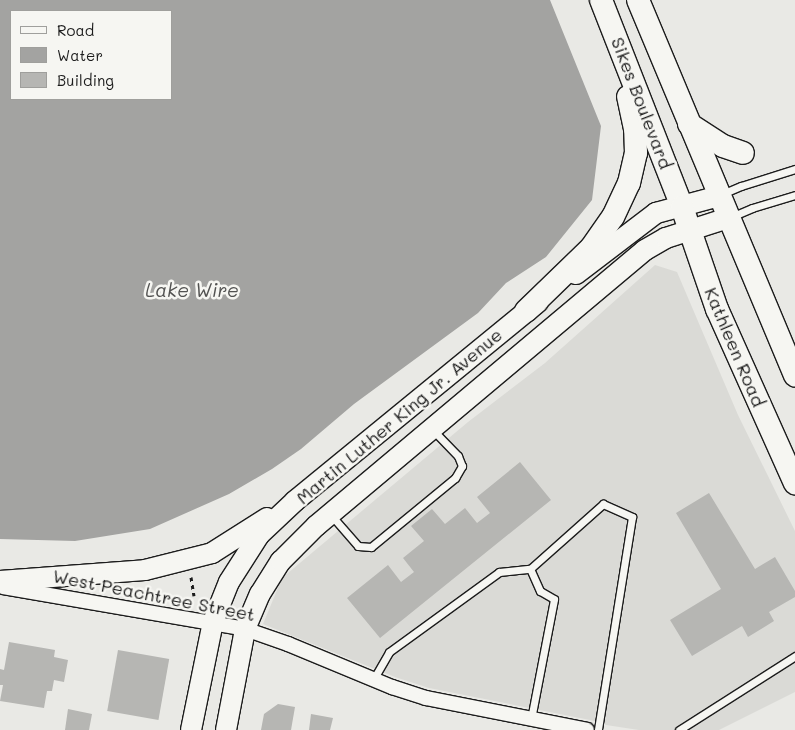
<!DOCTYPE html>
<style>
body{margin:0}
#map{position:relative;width:795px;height:730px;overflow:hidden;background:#e9e9e5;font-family:Mali,sans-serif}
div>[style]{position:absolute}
.built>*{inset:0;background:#dadad6}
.water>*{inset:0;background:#a3a3a1}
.building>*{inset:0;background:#b6b6b3;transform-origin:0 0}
.path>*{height:3px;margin-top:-1.5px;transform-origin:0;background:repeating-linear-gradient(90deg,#1c1c1c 0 4px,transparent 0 8px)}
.roads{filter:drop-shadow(1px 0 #1c1c1c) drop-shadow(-1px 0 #1c1c1c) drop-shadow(0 1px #1c1c1c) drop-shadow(0 -1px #1c1c1c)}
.lane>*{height:7px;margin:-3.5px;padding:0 3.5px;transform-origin:3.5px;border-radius:3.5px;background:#f6f6f2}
.street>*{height:14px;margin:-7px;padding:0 7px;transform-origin:7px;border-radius:7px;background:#f6f6f2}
.secondary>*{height:20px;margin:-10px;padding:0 10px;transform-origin:10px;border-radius:10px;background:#f6f6f2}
.primary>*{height:22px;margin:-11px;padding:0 11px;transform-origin:11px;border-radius:11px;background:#f6f6f2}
span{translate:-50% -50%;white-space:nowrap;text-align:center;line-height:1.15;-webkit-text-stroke:5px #f6f6f2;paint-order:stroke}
.street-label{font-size:18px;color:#1c1c1c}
.water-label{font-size:19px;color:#525251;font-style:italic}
.legend{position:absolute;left:10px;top:10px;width:162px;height:90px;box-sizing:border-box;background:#f6f6f2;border:1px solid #9f9f9c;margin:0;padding:6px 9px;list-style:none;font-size:15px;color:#1c1c1c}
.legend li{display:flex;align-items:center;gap:10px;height:25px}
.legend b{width:25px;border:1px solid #9f9f9c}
</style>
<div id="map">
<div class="built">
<div style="clip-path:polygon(655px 265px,677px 272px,738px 415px,795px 531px,795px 692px,719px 730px,639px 730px,606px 725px,600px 722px,429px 688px,395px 677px,263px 624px,282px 578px,468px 422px,545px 363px)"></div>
</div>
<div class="water">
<div style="clip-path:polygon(evenodd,0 0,550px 0,601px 126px,592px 200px,546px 257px,506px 283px,478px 313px,354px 404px,301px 449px,272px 469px,229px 494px,150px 529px,75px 541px,0 539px,0 0,11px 11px,171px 11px,171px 99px,11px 99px,11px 11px)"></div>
</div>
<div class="building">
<div style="clip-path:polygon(520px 462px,551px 500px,380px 638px,347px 598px,388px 565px,401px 582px,414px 572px,403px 558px,424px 541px,411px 526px,432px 509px,445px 524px,465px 508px,477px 523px,490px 513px,477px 497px)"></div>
<div style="clip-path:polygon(709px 493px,755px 569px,775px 557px,795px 591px,795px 597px,769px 612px,774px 621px,748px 637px,742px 626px,692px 656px,670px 620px,721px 589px,676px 513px)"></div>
<div style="clip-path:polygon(9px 642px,55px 650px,54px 657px,68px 660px,64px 682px,54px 680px,52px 691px,47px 691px,44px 708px,0 701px,3px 685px,0 685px,0 669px,4px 670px)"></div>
<div style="left:118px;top:650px;width:52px;height:62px;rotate:10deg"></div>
<div style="clip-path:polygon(278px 704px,295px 707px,291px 730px,261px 730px,264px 714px)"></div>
<div style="clip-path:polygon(68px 709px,92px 714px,89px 730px,65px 730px)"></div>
<div style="clip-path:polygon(311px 714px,333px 718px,330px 730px,309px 730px)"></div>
</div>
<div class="path">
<div style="left:191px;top:577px;width:19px;rotate:81deg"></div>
</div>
<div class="roads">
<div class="lane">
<div style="left:722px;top:194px;width:21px;rotate:-23deg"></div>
<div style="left:741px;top:186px;width:57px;rotate:-17.5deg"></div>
<div style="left:731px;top:217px;width:23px;rotate:-23deg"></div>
<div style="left:752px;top:208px;width:45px;rotate:-16.8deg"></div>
<div style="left:331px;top:515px;width:41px;rotate:48.9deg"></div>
<div style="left:358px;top:546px;width:13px;rotate:4deg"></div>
<div style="left:371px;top:547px;width:109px;rotate:-39.4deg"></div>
<div style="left:455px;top:478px;width:14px;rotate:-60deg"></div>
<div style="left:462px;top:466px;width:11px;rotate:-112deg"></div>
<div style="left:458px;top:456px;width:35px;rotate:-134deg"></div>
<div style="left:373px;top:680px;width:32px;rotate:-60deg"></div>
<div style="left:389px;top:652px;width:136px;rotate:-36deg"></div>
<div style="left:499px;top:572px;width:31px;rotate:-6deg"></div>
<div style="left:531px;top:719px;width:122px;rotate:-79.1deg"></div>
<div style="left:554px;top:599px;width:16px;rotate:-150deg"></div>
<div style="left:540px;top:591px;width:24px;rotate:-114deg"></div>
<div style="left:530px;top:569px;width:98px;rotate:-41.7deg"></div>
<div style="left:603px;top:504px;width:32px;rotate:24deg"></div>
<div style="left:632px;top:517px;width:216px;rotate:99.1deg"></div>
<div style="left:679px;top:730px;width:138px;rotate:-32.5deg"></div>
</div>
<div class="street">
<div style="left:3px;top:587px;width:246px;rotate:9.8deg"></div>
<div style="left:245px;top:629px;width:46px;rotate:19.2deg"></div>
<div style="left:288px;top:644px;width:113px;rotate:22.5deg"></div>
<div style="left:392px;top:687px;width:36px;rotate:18deg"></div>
<div style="left:426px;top:698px;width:164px;rotate:11.2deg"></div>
</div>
<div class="secondary">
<div style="left:576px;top:274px;width:101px;rotate:-37.3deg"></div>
<div style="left:656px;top:213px;width:65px;rotate:-15.1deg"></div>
<div style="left:0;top:581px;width:145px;rotate:-4.3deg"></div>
<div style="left:145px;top:570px;width:69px;rotate:-14.2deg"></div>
<div style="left:212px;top:553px;width:65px;rotate:-32.5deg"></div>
<div style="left:191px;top:730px;width:110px;rotate:-78.5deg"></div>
<div style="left:213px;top:622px;width:43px;rotate:-68.2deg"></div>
<div style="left:229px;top:582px;width:56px;rotate:-57.4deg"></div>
<div style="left:259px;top:535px;width:50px;rotate:-43.4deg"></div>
<div style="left:295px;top:501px;width:314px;rotate:-39.3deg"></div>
<div style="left:226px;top:730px;width:103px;rotate:-79.3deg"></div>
<div style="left:245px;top:629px;width:38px;rotate:-67deg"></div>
<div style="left:260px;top:594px;width:39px;rotate:-58deg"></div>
<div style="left:281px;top:561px;width:49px;rotate:-45deg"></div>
<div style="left:316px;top:526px;width:429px;rotate:-40deg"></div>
<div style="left:645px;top:250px;width:24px;rotate:-30deg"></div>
<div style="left:666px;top:238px;width:65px;rotate:-17.9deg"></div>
</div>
<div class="primary">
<div style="left:601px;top:0;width:222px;rotate:68.6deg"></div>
<div style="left:682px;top:207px;width:108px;rotate:71.1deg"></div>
<div style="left:717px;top:309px;width:191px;rotate:65.9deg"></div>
<div style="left:638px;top:0;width:407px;rotate:67.3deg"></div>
<div style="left:689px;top:124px;width:40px;rotate:32.9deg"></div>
<div style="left:723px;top:146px;width:21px;rotate:19deg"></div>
<div style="left:526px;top:311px;width:91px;rotate:-44.1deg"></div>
<div style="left:591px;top:248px;width:38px;rotate:-55deg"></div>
<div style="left:613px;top:217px;width:38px;rotate:-65deg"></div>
<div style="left:629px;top:183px;width:31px;rotate:-77deg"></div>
<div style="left:636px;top:153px;width:24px;rotate:-92deg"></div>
<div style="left:635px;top:129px;width:33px;rotate:-102deg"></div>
</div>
</div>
<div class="street-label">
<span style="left:642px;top:103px;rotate:69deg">Sikes Boulevard</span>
<span style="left:735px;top:347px;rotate:67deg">Kathleen Road</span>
<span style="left:399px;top:416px;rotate:-40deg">Martin Luther King Jr. Avenue</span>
<span style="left:154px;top:595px;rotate:11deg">West Peachtree Street</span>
</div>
<div class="water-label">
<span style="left:192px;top:290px">Lake Wire</span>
</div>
<ul class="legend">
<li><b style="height:6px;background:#f6f6f2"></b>Road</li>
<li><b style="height:14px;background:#a3a3a1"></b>Water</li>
<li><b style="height:14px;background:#b6b6b3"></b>Building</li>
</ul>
</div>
